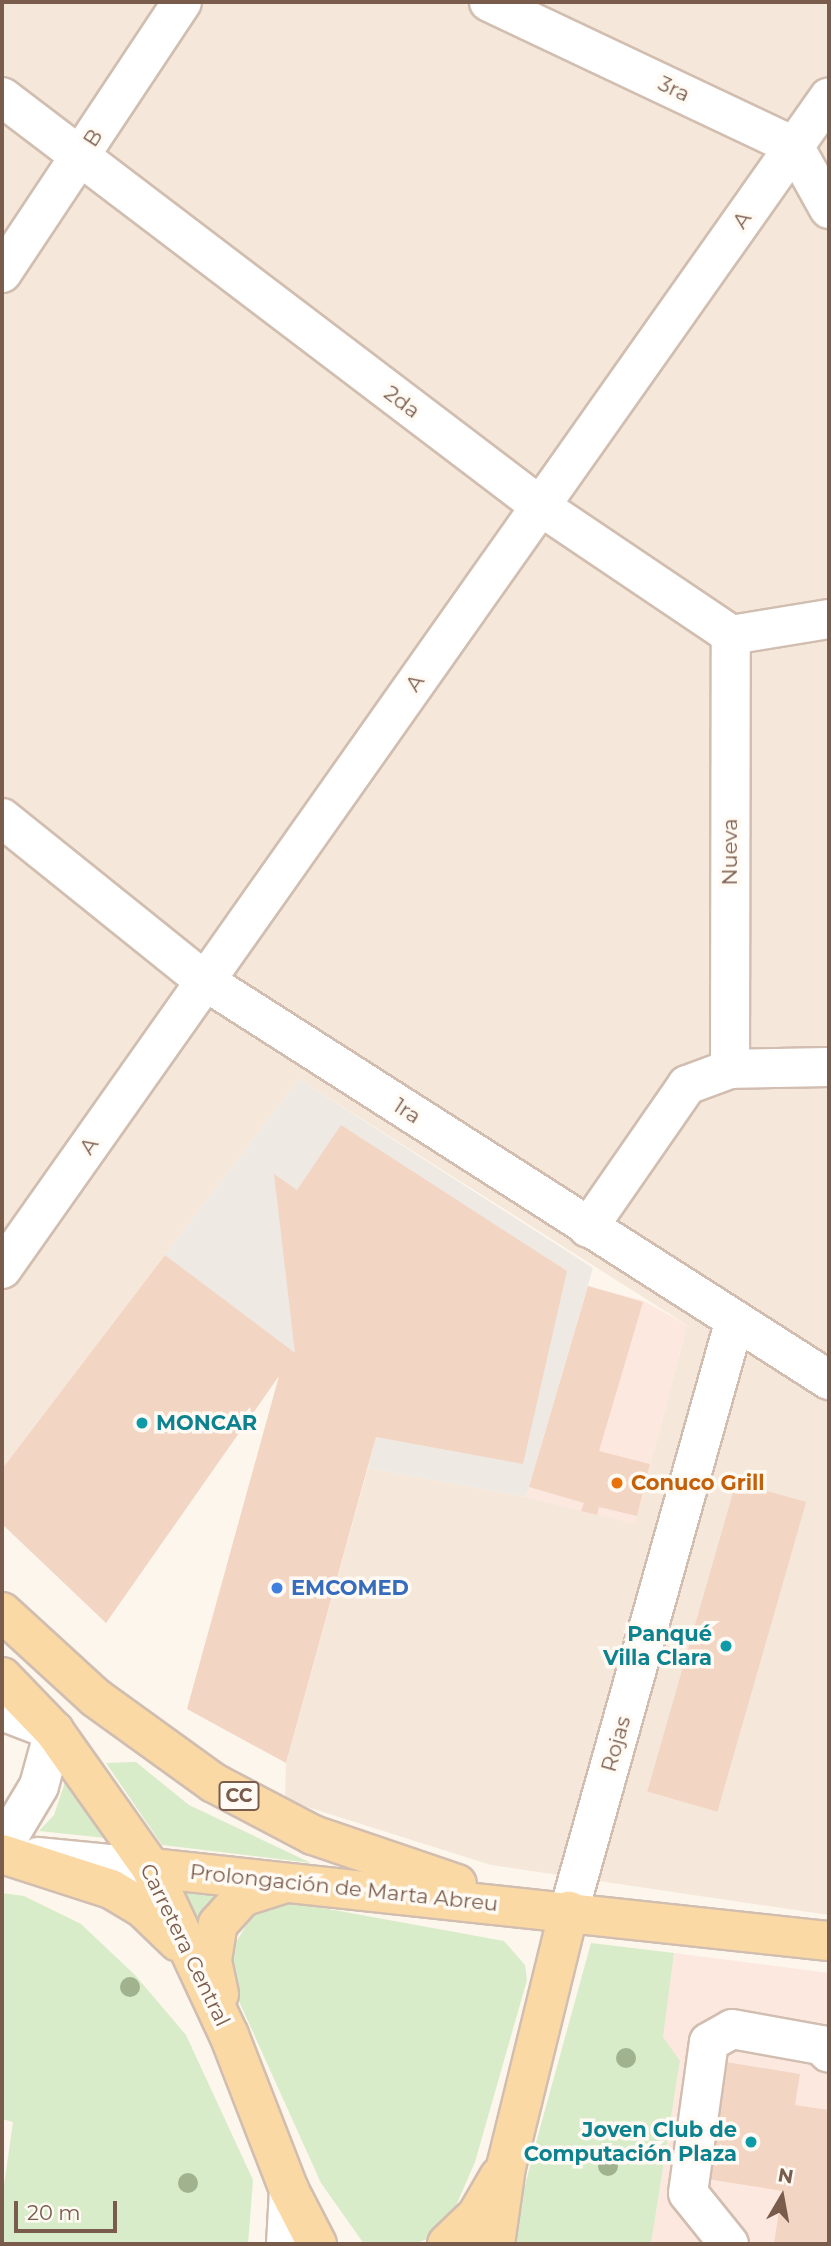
<!DOCTYPE html>
<meta charset="utf-8">
<style>
body{margin:0}
#map{position:relative;width:831px;height:2246px;overflow:hidden;background:#fdf6ec;font-family:Montserrat,sans-serif}
div>[style]{position:absolute}
.residential>*{inset:0;background:#f5e8da}
.commercial>*{inset:0;background:#fde8e0}
.industrial>*{inset:0;background:#efe9e4}
.green>*{inset:0;background:#d8ecc9}
.building>*{inset:0;background:#f3d5c3;transform-origin:0 0}
.roads{filter:drop-shadow(2px 0 #d1beb0) drop-shadow(-2px 0 #d1beb0) drop-shadow(0 2px #d1beb0) drop-shadow(0 -2px #d1beb0)}
.minor>*{height:38px;margin:-19px;padding:0 19px;transform-origin:19px;border-radius:19px;background:#fff}
.major>*{height:38px;margin:-19px;padding:0 19px;transform-origin:19px;border-radius:19px;background:#fbd9a5}
.trees>*{width:20px;height:20px;margin:-10px;border-radius:50%;background:#a0b28e}
.dots>*{width:19px;height:19px;translate:-50% -50%;box-sizing:border-box;border:4px solid #fffaf3;border-radius:50%}
span{translate:-50% -50%;white-space:nowrap;text-align:center;line-height:1.15;-webkit-text-stroke:7px #fffaf3;paint-order:stroke}
.shield-label span{padding:2px 5px;background:#fffaf3;border:2px solid;border-radius:5px;-webkit-text-stroke-width:0}
.shield-label{font-size:19px;color:#7a5c4d;font-weight:700}
.street-label{font-size:21px;color:#7a5c4d}
.culture-label{font-size:21px;color:#0d838f;font-weight:700}
.left{translate:0 -50%;text-align:left}
.right{translate:-100% -50%;text-align:right}
.food-label{font-size:21px;color:#c56008;font-weight:700}
.shop-label{font-size:21px;color:#366cbe;font-weight:700}
.frame{position:absolute;inset:0;border:4px solid #7a5c4d;pointer-events:none}
.north{position:absolute;left:747px;top:2162px;width:70px;height:70px;-webkit-text-stroke:5px #fffaf3;paint-order:stroke;rotate:10deg;font-size:19px;font-weight:700;line-height:28px;text-align:center;color:#7a5c4d}
.north::after{content:'';display:block;margin:auto;width:24px;height:32px;background:#7a5c4d;clip-path:polygon(50% 0,100% 100%,50% 72%,0 100%)}
.scale{position:absolute;left:14px;top:2201px;width:103px;height:32px;box-sizing:border-box;border:4px solid #7a5c4d;border-top:0;padding-left:9px;font-size:21px;line-height:24px;white-space:nowrap;color:#7a5c4d;-webkit-text-stroke:5px #fffaf3;paint-order:stroke}
</style>
<div id="map">
<div class="residential">
<div style="clip-path:polygon(2px 2px,829px 2px,829px 1915px,491px 1865px,285px 1800px,286px 1763px,368px 1468px,526px 1497px,635px 1523px,687px 1325px,299px 1079px,2px 1469px)"></div>
</div>
<div class="commercial">
<div style="clip-path:polygon(588px 1286px,644px 1301px,687px 1325px,635px 1524px,526px 1497px)"></div>
<div style="clip-path:polygon(674px 1953px,829px 1973px,829px 2244px,651px 2244px,680px 2062px,662px 2037px)"></div>
</div>
<div class="industrial">
<div style="clip-path:polygon(299px 1079px,593px 1268px,526px 1497px,368px 1468px,376px 1436px,294px 1353px,165px 1255px)"></div>
</div>
<div class="green">
<div style="clip-path:polygon(136px 1762px,189px 1805px,311px 1863px,162px 1845px,106px 1763px)"></div>
<div style="clip-path:polygon(66px 1779px,105px 1838px,39px 1831px,54px 1815px)"></div>
<div style="clip-path:polygon(178px 1888px,220px 1891px,200px 1939px)"></div>
<div style="clip-path:polygon(2px 1893px,24px 1896px,81px 1924px,135px 1975px,186px 2035px,253px 2180px,248px 2244px,2px 2244px,2px 2199px,13px 2122px,2px 2119px)"></div>
<div style="clip-path:polygon(279px 1900px,504px 1941px,525px 1965px,527px 1980px,475px 2162px,455px 2208px,425px 2240px,413px 2244px,364px 2244px,321px 2183px,229px 1979px,235px 1944px,254px 1912px)"></div>
<div style="clip-path:polygon(591px 1943px,674px 1953px,663px 2037px,680px 2061px,651px 2244px,515px 2244px,516px 2220px,537px 2139px)"></div>
</div>
<div class="building">
<div style="clip-path:polygon(341px 1125px,567px 1271px,523px 1464px,376px 1437px,286px 1763px,187px 1709px,279px 1376px,106px 1623px,2px 1524px,2px 1469px,165px 1255px,295px 1353px,274px 1174px,297px 1190px)"></div>
<div style="clip-path:polygon(588px 1286px,643px 1302px,599px 1451px,650px 1464px,637px 1516px,599px 1507px,597px 1515px,581px 1511px,584px 1503px,529px 1487px)"></div>
<div style="left:736px;top:1482px;width:73px;height:322px;rotate:16deg"></div>
<div style="clip-path:polygon(726px 2062px,800px 2074px,795px 2105px,829px 2110px,828px 2244px,774px 2244px,782px 2191px,707px 2179px)"></div>
</div>
<div class="roads">
<div class="minor">
<div style="left:489px;top:2px;width:337px;rotate:25.3deg"></div>
<div style="left:794px;top:146px;width:72px;rotate:60.9deg"></div>
<div style="left:2px;top:97px;width:676px;rotate:37.24deg"></div>
<div style="left:540px;top:506px;width:230px;rotate:34deg"></div>
<div style="left:731px;top:635px;width:99px;rotate:-9.3deg"></div>
<div style="left:2px;top:273px;width:325px;rotate:-56.4deg"></div>
<div style="left:2px;top:818px;width:260px;rotate:38.8deg"></div>
<div style="left:205px;top:981px;width:741px;rotate:32.6deg"></div>
<div style="left:730px;top:1069px;width:434px;rotate:-89.9deg"></div>
<div style="left:588px;top:1228px;width:174px;rotate:-55.3deg"></div>
<div style="left:687px;top:1085px;width:46px;rotate:-20.4deg"></div>
<div style="left:730px;top:1069px;width:99px;rotate:-1.2deg"></div>
<div style="left:2px;top:1269px;width:1434px;rotate:-54.79deg"></div>
<div style="left:2px;top:1711px;width:56px;rotate:21deg"></div>
<div style="left:54px;top:1731px;width:57px;rotate:105.3deg"></div>
<div style="left:39px;top:1786px;width:72px;rotate:120.8deg"></div>
<div style="left:38px;top:1857px;width:114px;rotate:5.6deg"></div>
<div style="left:569px;top:1911px;width:611px;rotate:-74.33deg"></div>
<div style="left:286px;top:2244px;width:54px;rotate:-86.8deg"></div>
<div style="left:729px;top:2244px;width:65px;rotate:-128.8deg"></div>
<div style="left:688px;top:2193px;width:152px;rotate:-82.1deg"></div>
<div style="left:709px;top:2042px;width:26px;rotate:-29deg"></div>
<div style="left:732px;top:2029px;width:90px;rotate:10.2deg"></div>
<div style="left:821px;top:2045px;width:11px;rotate:45deg"></div>
</div>
<div class="major">
<div style="left:2px;top:1612px;width:127px;rotate:42.5deg"></div>
<div style="left:96px;top:1698px;width:145px;rotate:35.8deg"></div>
<div style="left:214px;top:1783px;width:112px;rotate:27.7deg"></div>
<div style="left:313px;top:1835px;width:152px;rotate:18.8deg"></div>
<div style="left:2px;top:1677px;width:75px;rotate:46.1deg"></div>
<div style="left:54px;top:1731px;width:168px;rotate:54.7deg"></div>
<div style="left:151px;top:1868px;width:184px;rotate:65deg"></div>
<div style="left:229px;top:2035px;width:166px;rotate:68.8deg"></div>
<div style="left:289px;top:2190px;width:61px;rotate:62.6deg"></div>
<div style="left:2px;top:1854px;width:114px;rotate:17.8deg"></div>
<div style="left:111px;top:1889px;width:39px;rotate:31deg"></div>
<div style="left:144px;top:1909px;width:47px;rotate:44.1deg"></div>
<div style="left:151px;top:1868px;width:682px;rotate:6.15deg"></div>
<div style="left:219px;top:1994px;width:35px;rotate:-102deg"></div>
<div style="left:212px;top:1960px;width:36px;rotate:-81deg"></div>
<div style="left:218px;top:1924px;width:36px;rotate:-48deg"></div>
<div style="left:242px;top:1897px;width:43px;rotate:-17.6deg"></div>
<div style="left:447px;top:2244px;width:42px;rotate:-44deg"></div>
<div style="left:477px;top:2215px;width:44px;rotate:-59.9deg"></div>
<div style="left:495px;top:2244px;width:78px;rotate:-81.9deg"></div>
<div style="left:506px;top:2167px;width:264px;rotate:-76.2deg"></div>
</div>
</div>
<div class="trees">
<div style="left:130px;top:1987px"></div>
<div style="left:626px;top:2058px"></div>
<div style="left:608px;top:2166px"></div>
<div style="left:188px;top:2183px"></div>
</div>
<div class="dots">
<div style="left:142px;top:1423px;background:#0f9aa8"></div>
<div style="left:617px;top:1483px;background:#e8710a"></div>
<div style="left:277px;top:1588px;background:#3f7fe0"></div>
<div style="left:726px;top:1646px;background:#0f9aa8"></div>
<div style="left:751px;top:2142px;background:#0f9aa8"></div>
</div>
<div class="shield-label">
<span style="left:239px;top:1796px">CC</span>
</div>
<div class="street-label">
<span style="left:674px;top:89px;rotate:25deg">3ra</span>
<span style="left:93px;top:138px;rotate:-57deg">B</span>
<span style="left:742px;top:220px;rotate:-55deg">A</span>
<span style="left:402px;top:402px;rotate:37deg">2da</span>
<span style="left:415px;top:683px;rotate:-55deg">A</span>
<span style="left:730px;top:852px;rotate:-90deg">Nueva</span>
<span style="left:407px;top:1111px;rotate:33deg">1ra</span>
<span style="left:89px;top:1146px;rotate:-55deg">A</span>
<span style="left:616px;top:1744px;rotate:-74deg">Rojas</span>
<span style="left:344px;top:1888px;rotate:6deg">Prolongación de Marta Abreu</span>
<span style="left:185px;top:1945px;rotate:64deg">Carretera Central</span>
</div>
<div class="culture-label">
<span class="left" style="left:156px;top:1423px">MONCAR</span>
<span class="right" style="left:712px;top:1646px">Panqué<br>Villa Clara</span>
<span class="right" style="left:737px;top:2142px">Joven Club de<br>Computación Plaza</span>
</div>
<div class="food-label">
<span class="left" style="left:631px;top:1483px">Conuco Grill</span>
</div>
<div class="shop-label">
<span class="left" style="left:291px;top:1588px">EMCOMED</span>
</div>
<div class="frame"></div>
<div class="north">N</div>
<div class="scale">20 m</div>
</div>
